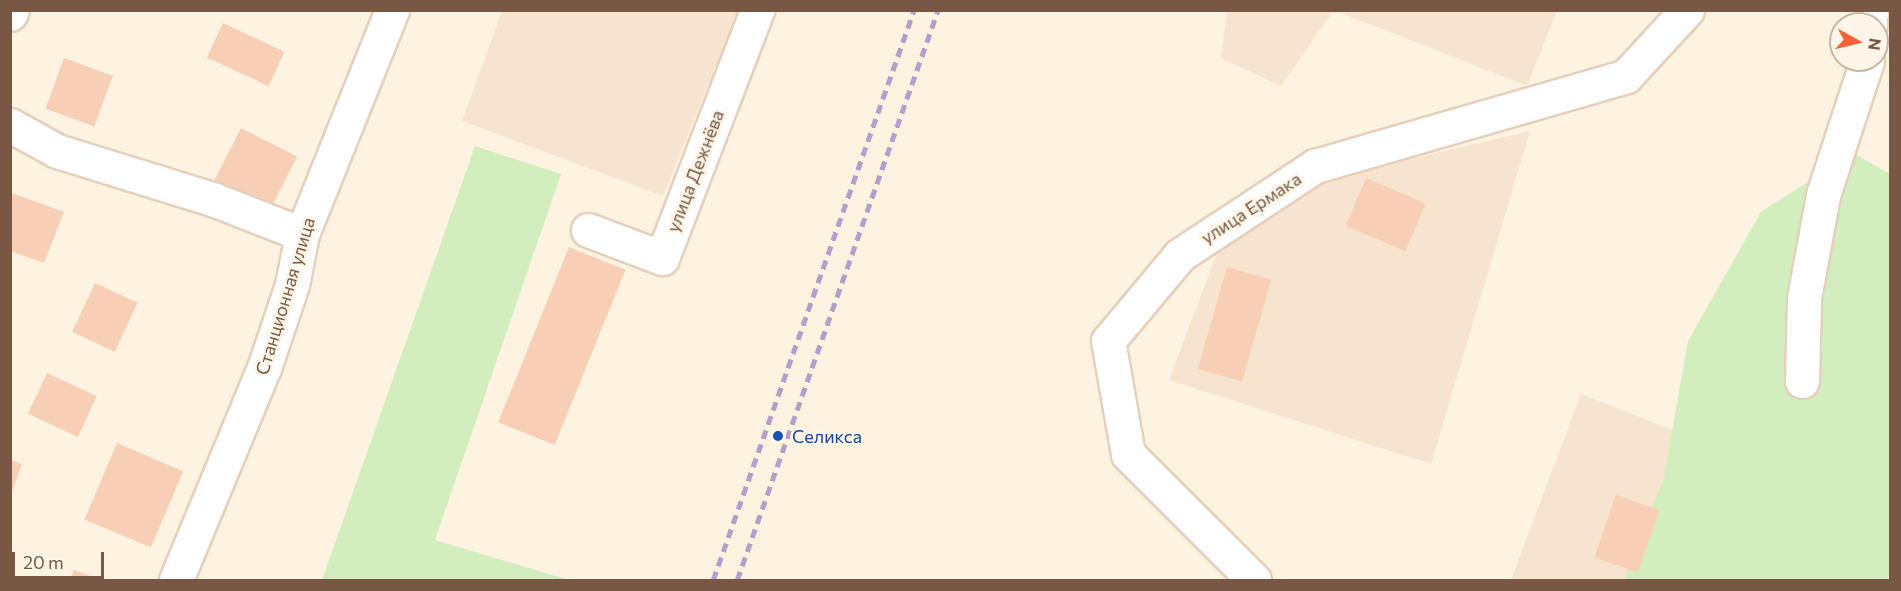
<!DOCTYPE html>
<meta charset="utf-8">
<style>
body{margin:0}
#map{position:relative;width:1901px;height:591px;overflow:hidden;background:#fef3e1;font-family:Commissioner,sans-serif}
div>[style]{position:absolute}
.residential>*{inset:0;background:#f7e4cf}
.green>*{inset:0;background:#d2edbe}
.building>*{inset:0;background:#f7cfb6;transform-origin:0 0}
.roads{filter:drop-shadow(2px 0 #e5d0be) drop-shadow(-2px 0 #e5d0be) drop-shadow(0 2px #e5d0be) drop-shadow(0 -2px #e5d0be)}
.minor>*{height:33px;margin:-16.5px;padding:0 16.5px;transform-origin:16.5px;border-radius:16.5px;background:#fff}
.rail>*{height:4.5px;margin-top:-2.25px;transform-origin:0;background:repeating-linear-gradient(90deg,#b59fc9 0 9px,transparent 0 15px)}
.dots>*{width:16px;height:16px;translate:-50% -50%;box-sizing:border-box;border:3px solid #fff6e9;border-radius:50%}
span{translate:-50% -50%;white-space:nowrap;text-align:center;line-height:1.15;-webkit-text-stroke:5px #fff6e9;paint-order:stroke}
.street-label{font-size:18px;color:#785745}
.transit-label{font-size:18px;color:#164399}
.left{translate:0 -50%;text-align:left}
.frame{position:absolute;inset:0;border:12px solid #785745;pointer-events:none}
.north{position:absolute;left:1829px;top:12px;width:60px;height:60px;box-sizing:border-box;background:#fff6e9;border:2px solid #c9b6a7;border-radius:50%;rotate:98deg;font-size:16px;font-weight:700;line-height:24px;text-align:center;color:#785745}
.north::after{content:'';display:block;margin:auto;width:21px;height:27px;background:#f5623a;clip-path:polygon(50% 0,100% 100%,50% 72%,0 100%)}
.scale{position:absolute;left:12px;top:552px;width:92px;height:27px;box-sizing:border-box;border:3px solid #785745;border-top:0;padding-left:8px;font-size:18px;line-height:21px;white-space:nowrap;color:#785745;-webkit-text-stroke:4px #fff6e9;paint-order:stroke}
</style>
<div id="map">
<div class="residential">
<div style="clip-path:polygon(502px 11px,738px 11px,663px 196px,462px 121px)"></div>
<div style="clip-path:polygon(1227px 11px,1227px 10px,1333px 11px,1281px 86px,1221px 58px)"></div>
<div style="clip-path:polygon(1336px 11px,1557px 11px,1527px 86px)"></div>
<div style="clip-path:polygon(1530px 131px,1431px 464px,1169px 380px,1217px 253px,1323px 179px)"></div>
<div style="clip-path:polygon(1581px 394px,1699px 440px,1629px 580px,1511px 580px)"></div>
</div>
<div class="green">
<div style="clip-path:polygon(475px 146px,561px 174px,435px 540px,569px 580px,322px 580px)"></div>
<div style="clip-path:polygon(1853px 153px,1890px 174px,1890px 580px,1625px 580px,1664px 477px,1688px 341px,1761px 212px)"></div>
</div>
<div class="building">
<div style="left:223px;top:23px;width:68px;height:38px;rotate:25deg"></div>
<div style="left:64px;top:58px;width:52px;height:54px;rotate:20deg"></div>
<div style="left:241px;top:128px;width:63px;height:66px;rotate:27deg"></div>
<div style="left:1366px;top:178px;width:65px;height:52px;rotate:23deg"></div>
<div style="clip-path:polygon(12px 193px,64px 212px,44px 263px,10px 251px)"></div>
<div style="left:569px;top:247px;width:61px;height:189px;rotate:22deg"></div>
<div style="left:1227px;top:267px;width:46px;height:106px;rotate:16deg"></div>
<div style="left:95px;top:283px;width:47px;height:54px;rotate:25deg"></div>
<div style="left:47px;top:373px;width:55px;height:45px;rotate:25deg"></div>
<div style="left:117px;top:443px;width:72px;height:83px;rotate:23deg"></div>
<div style="clip-path:polygon(10px 460px,22px 464px,11px 494px,10px 494px)"></div>
<div style="left:1616px;top:495px;width:46px;height:66px;rotate:19deg"></div>
<div style="clip-path:polygon(74px 570px,102px 580px,70px 580px)"></div>
</div>
<div class="roads">
<div class="minor">
<div style="left:10px;top:14px;width:4px;rotate:-63deg"></div>
<div style="left:1870px;top:24px;width:14px;rotate:-86deg"></div>
<div style="left:10px;top:125px;width:54px;rotate:29deg"></div>
<div style="left:57px;top:151px;width:165px;rotate:17.2deg"></div>
<div style="left:215px;top:200px;width:93px;rotate:21.3deg"></div>
<div style="left:588px;top:230px;width:79px;rotate:20.7deg"></div>
<div style="left:662px;top:258px;width:266px;rotate:-69deg"></div>
<div style="left:1802px;top:381px;width:83px;rotate:-88.6deg"></div>
<div style="left:1804px;top:298px;width:105px;rotate:-79.5deg"></div>
<div style="left:1823px;top:195px;width:142px;rotate:-71.9deg"></div>
<div style="left:176px;top:580px;width:230px;rotate:-67.5deg"></div>
<div style="left:264px;top:368px;width:88px;rotate:-71.4deg"></div>
<div style="left:292px;top:285px;width:52px;rotate:-78.9deg"></div>
<div style="left:302px;top:234px;width:241px;rotate:-68.1deg"></div>
<div style="left:1254px;top:580px;width:178px;rotate:-135deg"></div>
<div style="left:1128px;top:454px;width:115px;rotate:-100deg"></div>
<div style="left:1108px;top:341px;width:112px;rotate:-50.1deg"></div>
<div style="left:1180px;top:255px;width:162px;rotate:-33.4deg"></div>
<div style="left:1315px;top:166px;width:324px;rotate:-16.1deg"></div>
<div style="left:1626px;top:76px;width:90px;rotate:-47.3deg"></div>
</div>
</div>
<div class="rail">
<div style="left:713px;top:580px;width:604px;rotate:-70.58deg"></div>
<div style="left:737px;top:580px;width:604px;rotate:-70.58deg"></div>
</div>
<div class="dots">
<div style="left:778px;top:436px;background:#1a4fb4"></div>
</div>
<div class="street-label">
<span style="left:695px;top:171px;rotate:-69deg">улица Дежнёва</span>
<span style="left:1251px;top:208px;rotate:-33deg">улица Ермака</span>
<span style="left:285px;top:296px;rotate:-73deg">Станционная улица</span>
</div>
<div class="transit-label">
<span class="left" style="left:792px;top:436px">Селикса</span>
</div>
<div class="frame"></div>
<div class="north">N</div>
<div class="scale">20 m</div>
</div>
